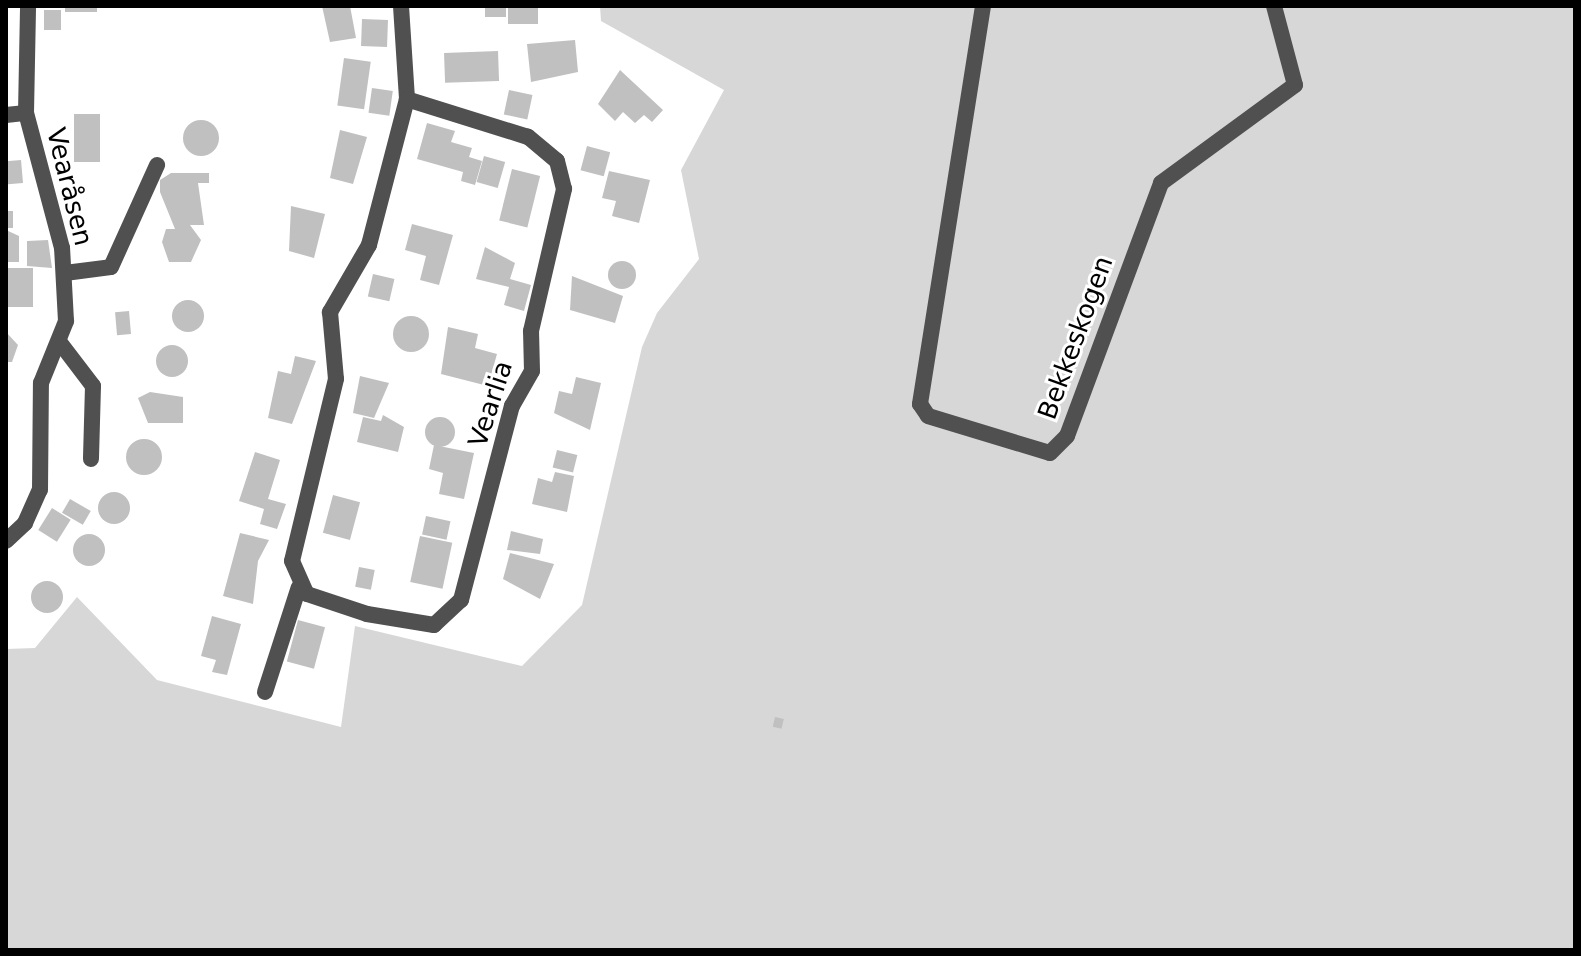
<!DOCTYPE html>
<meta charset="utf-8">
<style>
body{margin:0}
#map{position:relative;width:1581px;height:956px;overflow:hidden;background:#fff;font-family:"DejaVu Sans",sans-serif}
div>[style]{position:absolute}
.green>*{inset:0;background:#d7d7d7}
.building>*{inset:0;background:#c0c0c0;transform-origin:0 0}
.round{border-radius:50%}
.minor>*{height:16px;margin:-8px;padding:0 8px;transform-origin:8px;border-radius:8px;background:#505050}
span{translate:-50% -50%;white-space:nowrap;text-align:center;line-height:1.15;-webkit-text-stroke:6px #fff;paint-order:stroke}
.street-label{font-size:26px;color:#000}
.frame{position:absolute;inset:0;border:8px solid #000;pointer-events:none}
</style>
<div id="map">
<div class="green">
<div style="clip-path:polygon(600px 6px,1575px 6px,1575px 950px,6px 950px,6px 649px,35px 648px,77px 597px,157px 680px,341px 727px,355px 626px,522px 666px,582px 605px,642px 347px,657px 313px,699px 259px,681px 170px,724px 90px,601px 21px)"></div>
</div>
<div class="building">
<div style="left:65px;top:6px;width:32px;height:6px"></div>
<div style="clip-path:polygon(322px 6px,350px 6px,356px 38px,330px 42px)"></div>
<div style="left:485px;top:6px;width:21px;height:11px"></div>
<div style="left:508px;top:6px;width:30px;height:18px"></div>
<div style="left:44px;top:10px;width:17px;height:20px"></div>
<div style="left:362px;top:19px;width:26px;height:27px;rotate:2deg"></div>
<div style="clip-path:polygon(575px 40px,578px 72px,531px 82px,527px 44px)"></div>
<div style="left:498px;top:51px;width:30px;height:54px;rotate:88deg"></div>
<div style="left:344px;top:58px;width:27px;height:48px;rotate:8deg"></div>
<div style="clip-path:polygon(620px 70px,663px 110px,652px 122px,644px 115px,635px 123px,623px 112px,615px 121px,598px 104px)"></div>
<div style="left:372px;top:88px;width:21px;height:25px;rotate:8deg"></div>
<div style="left:509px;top:90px;width:24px;height:25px;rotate:12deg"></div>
<div style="left:74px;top:114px;width:26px;height:48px"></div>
<div class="round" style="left:183px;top:120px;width:36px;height:36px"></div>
<div style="clip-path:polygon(427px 123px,455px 131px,451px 142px,472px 148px,469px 157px,482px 161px,475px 185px,461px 181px,463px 172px,417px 159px)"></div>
<div style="clip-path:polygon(340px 130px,367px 137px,353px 184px,330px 178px)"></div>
<div style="left:587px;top:146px;width:24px;height:25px;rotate:15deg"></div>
<div style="left:484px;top:156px;width:22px;height:27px;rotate:16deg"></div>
<div style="left:21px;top:160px;width:23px;height:15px;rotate:85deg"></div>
<div style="left:512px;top:169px;width:29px;height:53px;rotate:14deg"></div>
<div style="clip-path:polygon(609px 171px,650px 180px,639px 223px,612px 216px,616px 201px,602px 198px)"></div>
<div style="clip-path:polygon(171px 173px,209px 173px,209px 183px,198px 183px,204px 225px,190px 225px,201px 240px,191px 262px,169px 262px,162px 242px,166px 229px,175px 229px,160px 192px,160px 180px)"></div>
<div style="clip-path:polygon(291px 206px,325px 214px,314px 258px,289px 251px)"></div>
<div style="left:6px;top:211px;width:7px;height:17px"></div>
<div style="clip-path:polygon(412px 224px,453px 235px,439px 285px,420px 280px,426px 256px,405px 250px)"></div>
<div style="clip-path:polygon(6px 230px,19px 236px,19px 262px,6px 262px)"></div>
<div style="clip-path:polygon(48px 240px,52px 268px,27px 266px,27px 241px)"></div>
<div style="clip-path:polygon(485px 247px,515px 263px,510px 279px,531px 285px,524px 311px,504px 305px,509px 287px,476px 279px)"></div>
<div class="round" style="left:608px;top:261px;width:28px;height:28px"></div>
<div style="left:6px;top:268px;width:27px;height:39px"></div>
<div style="left:373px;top:274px;width:22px;height:23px;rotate:13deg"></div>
<div style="clip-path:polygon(572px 276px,623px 296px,615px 323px,570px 310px)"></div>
<div class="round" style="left:172px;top:300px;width:32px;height:32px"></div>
<div style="left:129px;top:311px;width:23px;height:14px;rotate:85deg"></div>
<div class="round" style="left:393px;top:316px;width:36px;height:36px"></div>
<div style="clip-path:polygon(448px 327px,478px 334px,475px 348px,497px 354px,488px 386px,441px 374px)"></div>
<div style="clip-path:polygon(6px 332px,18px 345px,12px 362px,6px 362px)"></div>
<div class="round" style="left:156px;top:345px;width:32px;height:32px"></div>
<div style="clip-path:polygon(295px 356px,316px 361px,292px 424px,268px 418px,278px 371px,291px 374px)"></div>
<div style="clip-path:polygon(360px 376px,389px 383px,374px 418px,353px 413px)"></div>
<div style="clip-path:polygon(576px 377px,601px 383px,590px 430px,554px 413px,559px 391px,572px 394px)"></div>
<div style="clip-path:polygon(150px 392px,183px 397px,183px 423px,148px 423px,138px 398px)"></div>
<div style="clip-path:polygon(383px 415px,404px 427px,398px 452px,357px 442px,363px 417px,381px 421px)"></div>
<div class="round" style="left:425px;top:417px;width:30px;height:30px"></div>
<div class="round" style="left:126px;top:439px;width:36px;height:36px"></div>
<div style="clip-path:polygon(434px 445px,474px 453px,464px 499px,439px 494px,443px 473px,429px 469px)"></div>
<div style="left:557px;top:450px;width:21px;height:18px;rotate:14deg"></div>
<div style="clip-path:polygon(255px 452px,280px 460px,268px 499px,286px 504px,277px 529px,260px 524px,264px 509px,239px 501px)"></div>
<div style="clip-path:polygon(555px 472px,574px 476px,567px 512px,532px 504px,538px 478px,552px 482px)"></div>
<div class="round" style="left:98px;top:492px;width:32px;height:32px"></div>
<div style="left:333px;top:495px;width:28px;height:39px;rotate:15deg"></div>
<div style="left:70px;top:499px;width:24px;height:16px;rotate:30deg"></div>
<div style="left:52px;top:508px;width:22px;height:26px;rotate:32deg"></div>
<div style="left:426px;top:516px;width:25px;height:19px;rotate:12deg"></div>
<div style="clip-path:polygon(511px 531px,543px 539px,540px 554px,507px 550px)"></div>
<div style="clip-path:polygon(240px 533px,269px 540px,258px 561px,253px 604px,223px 596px)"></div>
<div class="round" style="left:73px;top:534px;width:32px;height:32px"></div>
<div style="left:420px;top:536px;width:33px;height:47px;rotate:12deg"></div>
<div style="clip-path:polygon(510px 553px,554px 564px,540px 599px,503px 579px)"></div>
<div style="left:359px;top:567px;width:16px;height:20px;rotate:11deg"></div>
<div class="round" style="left:31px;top:581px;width:32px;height:32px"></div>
<div style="clip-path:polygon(212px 616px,241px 624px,227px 675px,212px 672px,216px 660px,201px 656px)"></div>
<div style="left:298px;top:620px;width:28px;height:43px;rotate:15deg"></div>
<div style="left:775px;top:717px;width:9px;height:10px;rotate:13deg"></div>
</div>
<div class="minor">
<div style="left:401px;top:6px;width:93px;rotate:86.3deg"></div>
<div style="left:407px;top:99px;width:151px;rotate:104.6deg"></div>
<div style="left:369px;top:245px;width:78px;rotate:120.2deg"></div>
<div style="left:330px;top:312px;width:67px;rotate:84.9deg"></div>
<div style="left:336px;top:379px;width:187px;rotate:103.6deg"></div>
<div style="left:292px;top:561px;width:36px;rotate:66deg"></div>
<div style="left:307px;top:594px;width:63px;rotate:18.4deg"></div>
<div style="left:367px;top:614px;width:68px;rotate:9.3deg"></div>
<div style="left:434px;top:625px;width:37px;rotate:-43deg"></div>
<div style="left:461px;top:600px;width:201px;rotate:-75.3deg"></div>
<div style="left:512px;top:406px;width:40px;rotate:-60.3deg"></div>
<div style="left:532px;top:371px;width:40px;rotate:-91.4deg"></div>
<div style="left:531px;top:331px;width:146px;rotate:-76.9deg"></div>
<div style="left:564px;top:189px;width:29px;rotate:-104deg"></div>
<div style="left:557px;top:161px;width:38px;rotate:-140deg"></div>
<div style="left:528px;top:137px;width:127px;rotate:-162.6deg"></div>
<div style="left:983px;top:6px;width:403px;rotate:99deg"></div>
<div style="left:920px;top:404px;width:14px;rotate:56deg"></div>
<div style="left:928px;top:416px;width:127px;rotate:16.9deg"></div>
<div style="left:1050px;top:453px;width:24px;rotate:-45deg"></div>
<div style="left:1067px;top:436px;width:270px;rotate:-69.6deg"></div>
<div style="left:1161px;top:183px;width:166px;rotate:-36.2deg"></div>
<div style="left:1295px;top:85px;width:82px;rotate:-104.9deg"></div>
<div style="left:6px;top:115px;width:20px;rotate:-6deg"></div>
<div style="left:65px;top:273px;width:46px;rotate:-7.4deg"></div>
<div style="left:111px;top:267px;width:112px;rotate:-65.7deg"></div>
<div style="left:61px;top:344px;width:53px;rotate:52.7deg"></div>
<div style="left:93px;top:386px;width:73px;rotate:91.6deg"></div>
<div style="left:6px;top:541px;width:26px;rotate:-43deg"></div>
<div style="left:25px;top:523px;width:36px;rotate:-66deg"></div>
<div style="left:40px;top:490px;width:107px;rotate:-89.5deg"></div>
<div style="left:41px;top:383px;width:67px;rotate:-68deg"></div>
<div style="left:66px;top:321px;width:73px;rotate:-93.1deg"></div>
<div style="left:62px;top:248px;width:140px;rotate:-104.9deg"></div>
<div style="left:26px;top:113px;width:107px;rotate:-88.9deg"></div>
<div style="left:265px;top:692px;width:110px;rotate:-72.1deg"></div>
</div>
<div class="street-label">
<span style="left:69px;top:187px;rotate:76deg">Vearåsen</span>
<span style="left:1076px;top:338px;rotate:-70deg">Bekkeskogen</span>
<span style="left:491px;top:404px;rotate:-72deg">Vearlia</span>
</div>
<div class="frame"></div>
</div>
